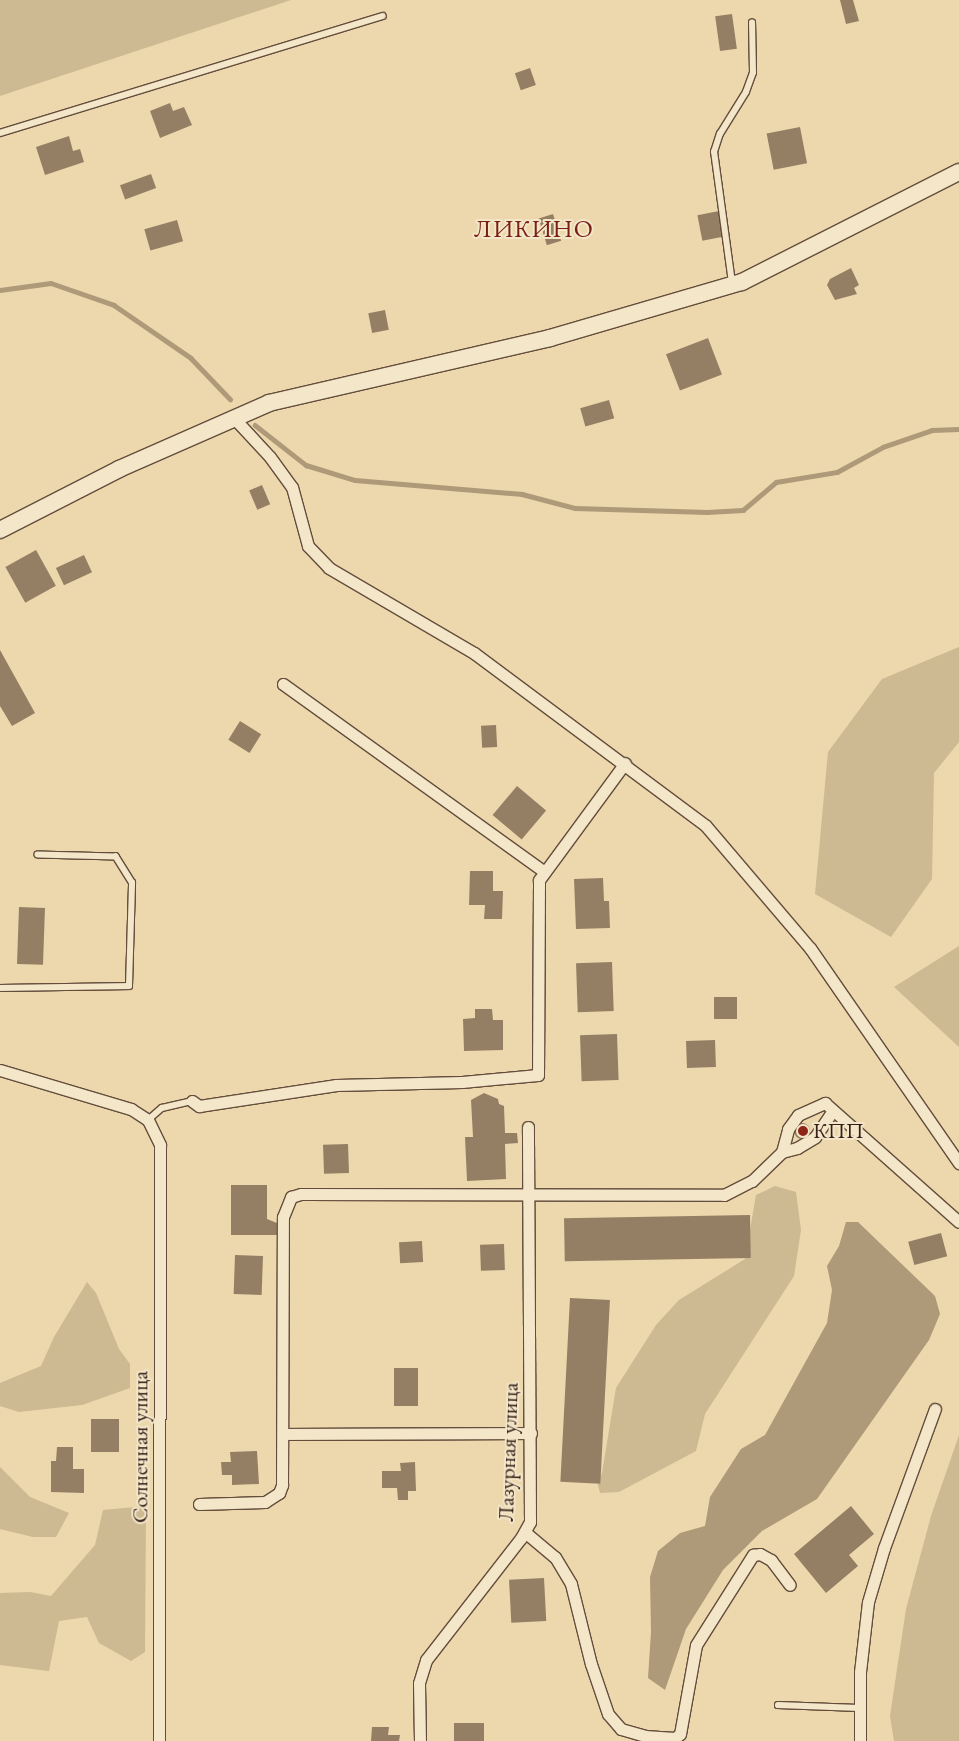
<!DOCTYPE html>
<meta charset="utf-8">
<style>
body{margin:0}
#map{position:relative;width:959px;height:1741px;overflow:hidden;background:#ecd8ac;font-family:"EB Garamond",serif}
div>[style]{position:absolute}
.green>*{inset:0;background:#cdb992}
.water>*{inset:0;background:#ae9979}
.stream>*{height:4.5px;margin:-2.25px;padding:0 2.25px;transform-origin:2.25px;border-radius:2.25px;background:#ae9979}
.building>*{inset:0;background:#957f64;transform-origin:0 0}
.round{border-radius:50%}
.roads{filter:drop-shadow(1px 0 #644d3c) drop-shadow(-1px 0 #644d3c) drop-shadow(0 1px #644d3c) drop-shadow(0 -1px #644d3c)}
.lane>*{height:5.5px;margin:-2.75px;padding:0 2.75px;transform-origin:2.75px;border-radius:2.75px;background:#f3e6c9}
.street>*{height:11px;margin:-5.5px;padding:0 5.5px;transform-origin:5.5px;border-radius:5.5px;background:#f3e6c9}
.secondary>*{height:16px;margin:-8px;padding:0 8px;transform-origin:8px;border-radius:8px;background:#f3e6c9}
.dots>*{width:14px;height:14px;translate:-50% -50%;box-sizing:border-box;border:2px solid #f3e6c9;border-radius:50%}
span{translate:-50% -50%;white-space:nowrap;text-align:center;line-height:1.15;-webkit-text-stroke:4px #f3e6c9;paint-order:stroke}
.poi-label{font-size:22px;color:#361f16}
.left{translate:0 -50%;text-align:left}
.street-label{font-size:22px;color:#361f16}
.quarter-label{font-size:25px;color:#7a1f14;letter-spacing:1px}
</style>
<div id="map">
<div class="green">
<div style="clip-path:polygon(0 0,291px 0,0 96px)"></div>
<div style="clip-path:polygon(959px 647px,959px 742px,934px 773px,932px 879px,891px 937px,815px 894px,828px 752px,882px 679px)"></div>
<div style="clip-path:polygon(959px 946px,959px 1047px,894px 987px)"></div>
<div style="clip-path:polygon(775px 1186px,796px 1192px,801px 1230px,794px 1276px,705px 1414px,696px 1451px,619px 1492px,600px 1493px,597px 1481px,602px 1473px,616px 1388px,656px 1325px,679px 1300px,745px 1259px,756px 1195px)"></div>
<div style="clip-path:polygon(87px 1282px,96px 1293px,119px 1349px,130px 1364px,130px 1388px,82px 1405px,19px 1412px,0 1406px,0 1383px,41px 1366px,54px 1337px)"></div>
<div style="clip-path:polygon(959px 1435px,959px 1741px,894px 1741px,890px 1716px,906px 1609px,931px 1516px)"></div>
<div style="clip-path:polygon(0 1467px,30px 1497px,69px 1513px,56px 1537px,33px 1537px,0 1529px)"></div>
<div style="clip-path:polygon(146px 1506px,145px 1652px,131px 1661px,99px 1643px,87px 1617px,59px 1621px,49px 1671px,0 1665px,0 1593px,30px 1592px,51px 1596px,95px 1545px,103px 1510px)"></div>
</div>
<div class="water">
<div style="clip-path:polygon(846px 1222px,858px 1222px,935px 1296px,940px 1314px,929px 1340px,817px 1499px,762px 1531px,723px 1570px,686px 1629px,665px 1690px,648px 1678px,651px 1632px,650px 1577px,658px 1551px,680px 1533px,705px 1526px,710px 1497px,741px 1449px,765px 1435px,827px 1323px,832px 1290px,827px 1266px,839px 1246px)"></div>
</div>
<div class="stream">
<div style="left:0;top:290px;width:51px;rotate:-7.8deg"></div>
<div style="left:51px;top:283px;width:67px;rotate:19.2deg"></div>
<div style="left:114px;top:305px;width:93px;rotate:34.5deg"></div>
<div style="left:191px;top:358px;width:57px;rotate:46.4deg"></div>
<div style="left:255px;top:425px;width:65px;rotate:38.1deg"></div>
<div style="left:306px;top:465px;width:51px;rotate:17deg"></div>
<div style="left:355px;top:480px;width:168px;rotate:4.8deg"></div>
<div style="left:522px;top:494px;width:55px;rotate:14.8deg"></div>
<div style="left:575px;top:508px;width:132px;rotate:1.7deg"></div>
<div style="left:707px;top:512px;width:36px;rotate:-3deg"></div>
<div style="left:743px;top:510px;width:43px;rotate:-40.3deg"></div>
<div style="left:776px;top:482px;width:62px;rotate:-9.3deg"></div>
<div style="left:837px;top:472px;width:52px;rotate:-28.5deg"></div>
<div style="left:883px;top:447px;width:52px;rotate:-19.1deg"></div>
<div style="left:932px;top:430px;width:27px;rotate:-2deg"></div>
</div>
<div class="building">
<div style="clip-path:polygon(840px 0,853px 0,859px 21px,846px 24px)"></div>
<div style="left:732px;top:14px;width:35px;height:17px;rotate:82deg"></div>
<div style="left:530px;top:68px;width:18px;height:16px;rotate:71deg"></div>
<div style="clip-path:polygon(170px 103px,173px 111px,184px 107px,192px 125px,160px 138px,150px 111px)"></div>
<div style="left:800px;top:127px;width:37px;height:34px;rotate:79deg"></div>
<div style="clip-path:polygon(69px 136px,73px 151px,80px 149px,84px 162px,45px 175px,36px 147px)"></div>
<div style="left:151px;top:174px;width:15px;height:33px;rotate:70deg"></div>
<div style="left:719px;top:211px;width:26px;height:22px;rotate:79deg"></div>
<div style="left:553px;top:214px;width:28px;height:15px;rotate:73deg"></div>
<div style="left:177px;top:220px;width:22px;height:34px;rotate:74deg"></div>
<div style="clip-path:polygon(851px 268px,859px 285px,854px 288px,857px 294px,835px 300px,827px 285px,830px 279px)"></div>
<div style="left:385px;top:310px;width:20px;height:17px;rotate:79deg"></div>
<div style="left:708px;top:338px;width:39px;height:45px;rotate:69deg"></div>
<div style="left:609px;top:400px;width:19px;height:30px;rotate:74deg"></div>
<div style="left:262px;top:485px;width:21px;height:14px;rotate:67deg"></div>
<div style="left:36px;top:550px;width:41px;height:35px;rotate:61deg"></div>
<div style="left:84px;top:555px;width:19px;height:31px;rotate:65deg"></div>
<div style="clip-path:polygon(0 650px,35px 713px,12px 726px,0 706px)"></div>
<div style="left:240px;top:721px;width:25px;height:22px;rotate:32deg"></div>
<div style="left:496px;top:725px;width:22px;height:15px;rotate:87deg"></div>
<div style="left:517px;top:786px;width:38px;height:38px;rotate:40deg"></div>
<div style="clip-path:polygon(470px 871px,493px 871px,493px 891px,503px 891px,502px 919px,484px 919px,485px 905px,469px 905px)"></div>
<div style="clip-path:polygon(603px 878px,604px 901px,609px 901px,610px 928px,576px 929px,574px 879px)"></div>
<div style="left:19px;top:907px;width:26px;height:57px;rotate:2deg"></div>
<div style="left:612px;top:962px;width:49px;height:36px;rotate:88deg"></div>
<div style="left:714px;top:997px;width:23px;height:22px"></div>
<div style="clip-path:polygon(475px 1009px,492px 1009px,493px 1020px,503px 1020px,503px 1050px,464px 1051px,463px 1019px,475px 1018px)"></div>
<div style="left:617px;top:1034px;width:46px;height:37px;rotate:88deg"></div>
<div style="left:715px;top:1040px;width:27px;height:29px;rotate:88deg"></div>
<div style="clip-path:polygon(484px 1093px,498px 1099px,499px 1104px,504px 1106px,505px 1133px,517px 1133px,518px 1143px,505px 1144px,506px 1179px,467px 1181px,465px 1137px,473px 1137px,471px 1100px)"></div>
<div class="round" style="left:794px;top:1123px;width:16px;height:16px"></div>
<div style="left:348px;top:1144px;width:29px;height:25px;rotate:88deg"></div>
<div style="clip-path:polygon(231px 1185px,267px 1185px,267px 1219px,277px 1223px,277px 1235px,231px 1235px)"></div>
<div style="left:750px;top:1215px;width:43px;height:186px;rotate:89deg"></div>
<div style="left:941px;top:1233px;width:24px;height:34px;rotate:75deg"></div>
<div style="left:422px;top:1241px;width:21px;height:23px;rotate:87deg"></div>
<div style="left:504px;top:1244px;width:26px;height:24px;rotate:88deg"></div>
<div style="left:235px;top:1255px;width:28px;height:39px;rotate:2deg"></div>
<div style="left:570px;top:1298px;width:40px;height:184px;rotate:3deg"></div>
<div style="left:394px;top:1368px;width:24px;height:38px"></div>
<div style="left:91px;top:1419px;width:28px;height:33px"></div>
<div style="clip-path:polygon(57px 1447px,73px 1447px,73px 1469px,84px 1469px,84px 1493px,51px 1492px,51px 1461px,56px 1461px)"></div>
<div style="clip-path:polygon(257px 1451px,259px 1484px,232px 1485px,232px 1475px,222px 1475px,221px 1462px,231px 1462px,230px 1452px)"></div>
<div style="clip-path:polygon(415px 1462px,416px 1491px,408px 1491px,408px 1500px,398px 1500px,397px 1488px,382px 1488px,382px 1471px,401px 1471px,400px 1463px)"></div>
<div style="clip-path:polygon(851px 1506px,874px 1534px,849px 1555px,858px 1566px,826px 1593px,794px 1554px)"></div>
<div style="left:544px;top:1578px;width:43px;height:35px;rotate:87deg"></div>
<div style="left:454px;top:1723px;width:30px;height:18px"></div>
<div style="clip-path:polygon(372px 1727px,389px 1727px,388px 1735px,400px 1735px,399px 1741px,371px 1741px)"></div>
</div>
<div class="roads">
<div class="lane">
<div style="left:0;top:133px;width:400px;rotate:-17deg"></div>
<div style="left:732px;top:283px;width:132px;rotate:-97.8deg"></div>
<div style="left:714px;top:152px;width:19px;rotate:-72deg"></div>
<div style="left:720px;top:134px;width:49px;rotate:-58.2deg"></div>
<div style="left:746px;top:92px;width:20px;rotate:-70deg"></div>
<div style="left:753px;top:73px;width:50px;rotate:-91.1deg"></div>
<div style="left:0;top:988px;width:129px;rotate:-0.9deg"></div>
<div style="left:129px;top:986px;width:103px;rotate:-88.3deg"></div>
<div style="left:132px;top:883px;width:31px;rotate:-122deg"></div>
<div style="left:116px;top:857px;width:78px;rotate:-178.5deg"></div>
<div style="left:148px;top:1120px;width:18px;rotate:-41deg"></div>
<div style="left:162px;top:1108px;width:31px;rotate:-13deg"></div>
<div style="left:778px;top:1705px;width:81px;rotate:2.1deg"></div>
</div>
<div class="street">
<div style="left:233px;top:417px;width:54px;rotate:47.2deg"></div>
<div style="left:270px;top:457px;width:37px;rotate:54deg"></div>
<div style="left:292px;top:487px;width:61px;rotate:74.8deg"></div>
<div style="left:308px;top:546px;width:30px;rotate:46deg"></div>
<div style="left:329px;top:568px;width:168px;rotate:30.4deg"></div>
<div style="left:474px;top:653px;width:289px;rotate:36.7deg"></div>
<div style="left:706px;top:826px;width:160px;rotate:49.6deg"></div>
<div style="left:810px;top:948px;width:262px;rotate:55.3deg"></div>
<div style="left:283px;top:684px;width:322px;rotate:35.7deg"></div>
<div style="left:0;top:1070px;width:137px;rotate:16.6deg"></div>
<div style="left:131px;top:1109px;width:20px;rotate:33deg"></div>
<div style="left:148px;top:1120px;width:28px;rotate:64deg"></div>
<div style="left:160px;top:1145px;width:596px;rotate:90.1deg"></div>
<div style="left:192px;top:1101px;width:9px;rotate:36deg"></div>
<div style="left:199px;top:1106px;width:139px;rotate:-8.7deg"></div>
<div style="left:336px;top:1085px;width:126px;rotate:-1.4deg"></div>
<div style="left:462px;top:1082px;width:76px;rotate:-5.3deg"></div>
<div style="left:538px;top:1075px;width:195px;rotate:-89.7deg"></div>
<div style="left:539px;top:880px;width:145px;rotate:-53.7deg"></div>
<div style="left:782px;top:1152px;width:16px;rotate:-15deg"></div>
<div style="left:797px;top:1148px;width:21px;rotate:-31deg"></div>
<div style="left:815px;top:1137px;width:32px;rotate:-56deg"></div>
<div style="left:283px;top:1434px;width:248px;rotate:-0.2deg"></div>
<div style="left:199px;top:1504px;width:66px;rotate:-1.7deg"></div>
<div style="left:265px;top:1502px;width:17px;rotate:-33deg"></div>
<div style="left:279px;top:1493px;width:9px;rotate:-69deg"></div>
<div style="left:282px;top:1485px;width:268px;rotate:-89.8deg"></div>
<div style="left:283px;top:1217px;width:22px;rotate:-68deg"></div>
<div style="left:291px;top:1197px;width:10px;rotate:-17deg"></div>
<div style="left:301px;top:1194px;width:423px;rotate:0.1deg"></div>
<div style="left:724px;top:1195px;width:31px;rotate:-27deg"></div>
<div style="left:752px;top:1181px;width:42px;rotate:-44deg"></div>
<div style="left:782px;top:1152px;width:24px;rotate:-75deg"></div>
<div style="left:788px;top:1129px;width:17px;rotate:-54deg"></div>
<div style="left:798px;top:1115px;width:30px;rotate:-24deg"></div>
<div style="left:825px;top:1103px;width:179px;rotate:41.6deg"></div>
<div style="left:526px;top:1533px;width:38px;rotate:40deg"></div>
<div style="left:555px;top:1557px;width:31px;rotate:59deg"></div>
<div style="left:571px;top:1584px;width:82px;rotate:76deg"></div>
<div style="left:591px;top:1664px;width:53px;rotate:71.2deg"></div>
<div style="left:608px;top:1714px;width:20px;rotate:49deg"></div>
<div style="left:621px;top:1729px;width:25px;rotate:16deg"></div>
<div style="left:645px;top:1736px;width:30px;rotate:4deg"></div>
<div style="left:675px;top:1738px;width:6px;rotate:-39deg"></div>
<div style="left:680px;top:1734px;width:90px;rotate:-79.8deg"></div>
<div style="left:696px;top:1645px;width:107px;rotate:-57.7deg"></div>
<div style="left:753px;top:1555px;width:7px;rotate:-8deg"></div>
<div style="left:760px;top:1554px;width:13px;rotate:29deg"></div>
<div style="left:771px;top:1560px;width:31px;rotate:53deg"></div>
<div style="left:420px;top:1741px;width:58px;rotate:-91deg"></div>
<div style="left:419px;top:1683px;width:24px;rotate:-73deg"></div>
<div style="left:426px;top:1660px;width:155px;rotate:-52.1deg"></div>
<div style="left:521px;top:1538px;width:18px;rotate:-61deg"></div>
<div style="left:530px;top:1522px;width:395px;rotate:-90.3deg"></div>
<div style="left:860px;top:1741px;width:69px;rotate:-90deg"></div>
<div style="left:860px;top:1672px;width:70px;rotate:-83.5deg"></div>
<div style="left:868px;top:1602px;width:56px;rotate:-73.5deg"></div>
<div style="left:884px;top:1548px;width:148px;rotate:-69.9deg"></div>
</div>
<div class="secondary">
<div style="left:0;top:530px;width:134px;rotate:-27.1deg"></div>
<div style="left:119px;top:469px;width:164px;rotate:-23.7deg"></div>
<div style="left:269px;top:403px;width:288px;rotate:-13deg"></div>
<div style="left:550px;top:338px;width:200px;rotate:-16.3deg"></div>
<div style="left:742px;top:282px;width:243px;rotate:-26.9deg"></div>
</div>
</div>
<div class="dots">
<div style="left:803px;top:1131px;background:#8f2418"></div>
</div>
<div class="poi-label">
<span class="left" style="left:813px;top:1131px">КПП</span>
</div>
<div class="street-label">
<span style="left:140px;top:1447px;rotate:-90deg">Солнечная улица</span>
<span style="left:508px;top:1452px;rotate:-88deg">Лазурная улица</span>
</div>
<div class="quarter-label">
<span style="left:534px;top:228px">ЛИКИНО</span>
</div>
</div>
